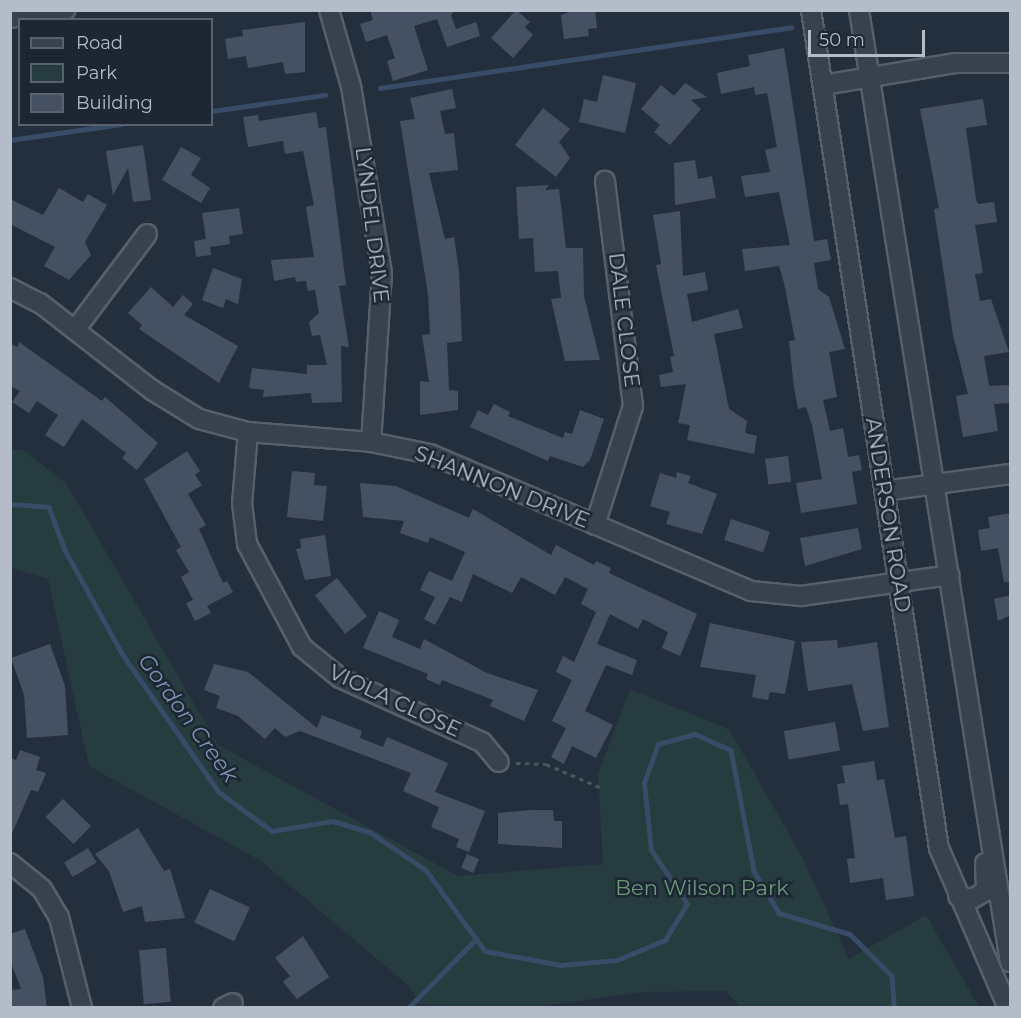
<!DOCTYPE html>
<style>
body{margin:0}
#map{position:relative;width:1021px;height:1018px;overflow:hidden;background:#242f3e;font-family:Montserrat,sans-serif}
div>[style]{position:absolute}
.green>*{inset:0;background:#263c3f}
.stream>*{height:4.5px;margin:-2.25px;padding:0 2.25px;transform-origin:2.25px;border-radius:2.25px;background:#394c67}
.building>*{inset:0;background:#455162;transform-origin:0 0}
.path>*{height:3px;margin-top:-1.5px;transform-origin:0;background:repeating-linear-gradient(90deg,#44595c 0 4.5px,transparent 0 9px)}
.roads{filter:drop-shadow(2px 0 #565f6c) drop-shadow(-2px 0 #565f6c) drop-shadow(0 2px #565f6c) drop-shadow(0 -2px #565f6c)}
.minor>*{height:18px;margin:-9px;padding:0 9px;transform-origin:9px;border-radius:9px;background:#38414e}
span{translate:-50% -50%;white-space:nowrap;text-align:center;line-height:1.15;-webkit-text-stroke:5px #1d2633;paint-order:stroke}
.street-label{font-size:21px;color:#b4bcc9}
.park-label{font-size:21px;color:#6b9a76}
.water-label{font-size:22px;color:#7c92b1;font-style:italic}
.frame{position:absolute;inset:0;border:12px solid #b4bcc9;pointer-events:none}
.legend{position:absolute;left:18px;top:18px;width:195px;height:108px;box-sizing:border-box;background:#1d2633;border:2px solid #59626f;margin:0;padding:8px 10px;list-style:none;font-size:18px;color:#b4bcc9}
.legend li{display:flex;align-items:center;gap:12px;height:30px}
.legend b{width:30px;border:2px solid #59626f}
.scale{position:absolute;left:808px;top:30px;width:117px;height:27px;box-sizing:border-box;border:3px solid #b4bcc9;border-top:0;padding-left:8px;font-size:18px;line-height:21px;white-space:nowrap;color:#b4bcc9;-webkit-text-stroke:4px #1d2633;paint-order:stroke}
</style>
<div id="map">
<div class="green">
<div style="clip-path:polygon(11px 449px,23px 450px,66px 483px,218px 745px,458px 876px,603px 864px,598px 774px,630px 689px,729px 729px,801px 855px,849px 959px,926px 915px,979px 1007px,740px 1007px,726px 991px,644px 992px,525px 1008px,420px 1005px,409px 986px,261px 861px,89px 766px,48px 579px,11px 568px)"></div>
</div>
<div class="stream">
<div style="left:380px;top:88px;width:416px;rotate:-8.4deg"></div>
<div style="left:212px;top:111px;width:114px;rotate:-8.1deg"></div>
<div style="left:10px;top:140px;width:112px;rotate:-8.2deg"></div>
<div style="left:10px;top:504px;width:39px;rotate:4deg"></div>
<div style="left:49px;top:507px;width:46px;rotate:69.6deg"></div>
<div style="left:65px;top:550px;width:120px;rotate:61.1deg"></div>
<div style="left:123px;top:655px;width:167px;rotate:55deg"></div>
<div style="left:219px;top:792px;width:66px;rotate:36.3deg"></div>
<div style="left:272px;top:831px;width:62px;rotate:-9.3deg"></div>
<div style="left:333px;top:821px;width:39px;rotate:17deg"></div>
<div style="left:370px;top:832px;width:68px;rotate:34.2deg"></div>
<div style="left:426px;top:870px;width:100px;rotate:53.9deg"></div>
<div style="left:485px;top:951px;width:77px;rotate:10.4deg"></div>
<div style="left:561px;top:965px;width:56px;rotate:-5.1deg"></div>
<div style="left:617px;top:960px;width:52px;rotate:-22.6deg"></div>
<div style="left:665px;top:940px;width:42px;rotate:-58.6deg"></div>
<div style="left:687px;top:904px;width:65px;rotate:-123.7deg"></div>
<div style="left:651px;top:850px;width:67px;rotate:-96deg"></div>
<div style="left:644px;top:783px;width:41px;rotate:-70.3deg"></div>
<div style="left:658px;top:744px;width:38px;rotate:-15deg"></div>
<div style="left:695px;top:734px;width:39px;rotate:24deg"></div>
<div style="left:731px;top:750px;width:123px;rotate:79.2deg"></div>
<div style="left:754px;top:871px;width:49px;rotate:59.2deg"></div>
<div style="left:779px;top:913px;width:74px;rotate:16.5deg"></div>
<div style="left:850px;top:934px;width:59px;rotate:45deg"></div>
<div style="left:892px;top:976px;width:32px;rotate:86deg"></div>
<div style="left:408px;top:1008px;width:97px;rotate:-45.4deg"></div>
</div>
<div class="building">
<div style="clip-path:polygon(370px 10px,455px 10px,451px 15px,456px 29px,476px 22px,480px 36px,447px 47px,437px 19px,414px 26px,428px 70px,393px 81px,387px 61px,395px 58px,387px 35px,366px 42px,360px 24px,373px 20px)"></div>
<div style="clip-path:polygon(516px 10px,530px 22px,525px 27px,533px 35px,513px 58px,491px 38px)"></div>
<div style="clip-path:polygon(574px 10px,595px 10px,597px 28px,588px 29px,589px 36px,564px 39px,561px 15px)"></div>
<div style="clip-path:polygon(305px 22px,305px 72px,285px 74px,283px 62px,248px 68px,246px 56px,228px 59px,225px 39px,243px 36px,242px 30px)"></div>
<div style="clip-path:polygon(784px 48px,814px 241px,827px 239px,831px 260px,814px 263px,818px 289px,829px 297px,845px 349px,829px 352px,837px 397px,823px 400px,830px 431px,843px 428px,848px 457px,859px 455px,862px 470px,852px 472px,857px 504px,801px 513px,796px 483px,822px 479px,812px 425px,806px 407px,798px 409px,794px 388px,789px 341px,795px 340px,784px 283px,779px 266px,745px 271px,742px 249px,790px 245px,779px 192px,745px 197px,741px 176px,770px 172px,765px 150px,777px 147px,767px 93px,755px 95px,754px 87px,721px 94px,717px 73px,750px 66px,748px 55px)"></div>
<div style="clip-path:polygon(603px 75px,636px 83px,625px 133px,579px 122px,584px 99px,597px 102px)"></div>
<div style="clip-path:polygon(685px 83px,707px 97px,691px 100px,701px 109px,670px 145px,654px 132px,660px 125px,641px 109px,661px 85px,674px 96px)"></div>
<div style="clip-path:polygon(452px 89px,456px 108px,440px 111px,445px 134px,454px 133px,458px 170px,429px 173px,445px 239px,454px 237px,459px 271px,462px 341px,447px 343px,449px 390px,458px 391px,458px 410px,420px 415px,420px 381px,429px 382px,422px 335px,430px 334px,428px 294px,400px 121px,415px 119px,410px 98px)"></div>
<div style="clip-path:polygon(983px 99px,987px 125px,966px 128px,976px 199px,978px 204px,994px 202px,997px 222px,975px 225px,983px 273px,975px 274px,980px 301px,991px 299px,1009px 352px,984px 356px,989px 386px,1011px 385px,1011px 403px,994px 404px,998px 431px,963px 437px,956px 396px,968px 394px,953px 335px,934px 209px,939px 208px,920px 109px)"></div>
<div style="clip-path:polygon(543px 108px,570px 129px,559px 142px,570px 158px,556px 177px,515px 145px)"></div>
<div style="clip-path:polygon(316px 112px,319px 128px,326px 127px,346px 285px,339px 286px,349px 347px,341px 346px,342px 402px,312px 403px,311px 393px,263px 397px,264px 390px,249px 388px,252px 368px,307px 374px,307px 365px,327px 365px,320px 335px,312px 336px,309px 322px,319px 313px,315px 290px,308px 291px,306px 281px,296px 282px,295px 277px,274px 281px,271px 260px,314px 257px,306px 207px,314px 205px,303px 151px,285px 154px,283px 141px,248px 147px,243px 117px,258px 115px,259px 121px)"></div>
<div style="clip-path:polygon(143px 145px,151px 200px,133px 202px,128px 168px,113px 195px,106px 151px)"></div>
<div style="clip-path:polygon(181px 147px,201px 158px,191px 175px,210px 188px,201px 203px,162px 180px)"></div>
<div style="clip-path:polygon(695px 160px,698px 179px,712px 176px,716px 198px,675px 205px,674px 163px)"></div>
<div style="clip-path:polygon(549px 185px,545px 190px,559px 189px,566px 248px,583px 248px,584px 296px,600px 360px,565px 361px,551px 299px,561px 298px,558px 271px,535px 272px,533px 238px,519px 239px,516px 187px)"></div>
<div style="clip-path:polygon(59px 188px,83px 202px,88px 194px,107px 205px,85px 242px,91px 255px,69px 280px,44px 266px,55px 247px,10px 224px,10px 199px,43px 215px)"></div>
<div style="clip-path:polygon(239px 208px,243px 234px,229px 236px,230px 244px,210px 247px,211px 255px,196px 257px,194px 241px,206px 239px,202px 213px)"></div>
<div style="clip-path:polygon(680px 211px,683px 276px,705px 272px,708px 290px,687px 294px,692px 322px,738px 309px,743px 328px,714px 334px,729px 409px,747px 421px,745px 433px,757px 436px,754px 454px,687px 440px,690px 425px,678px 423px,686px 384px,661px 387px,659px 375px,673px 372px,670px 357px,674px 356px,656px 265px,661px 264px,653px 215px)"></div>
<div style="clip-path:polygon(213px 268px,242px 279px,238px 304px,226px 299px,223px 308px,202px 300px)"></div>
<div style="clip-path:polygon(151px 287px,173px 307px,183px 295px,193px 304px,184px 315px,238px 346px,219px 383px,139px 329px,142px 325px,128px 313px)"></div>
<div style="clip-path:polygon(19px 342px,102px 401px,105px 397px,158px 443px,137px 470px,122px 458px,126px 453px,82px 419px,64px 447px,45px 435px,58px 415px,37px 401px,29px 413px,12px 402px,20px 391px,10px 386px,10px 344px,17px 347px)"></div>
<div style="clip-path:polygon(494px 404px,510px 412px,508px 416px,563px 438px,565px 432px,572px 434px,580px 410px,604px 419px,590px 460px,583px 467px,550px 456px,548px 461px,470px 427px,478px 410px,488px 415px)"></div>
<div style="clip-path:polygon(187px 451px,200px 471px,195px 475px,202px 485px,188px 494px,206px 525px,199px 529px,223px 583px,227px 581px,233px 592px,207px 606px,211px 613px,195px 621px,186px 603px,193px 600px,181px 577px,189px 572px,176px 550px,181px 547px,144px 479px)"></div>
<div style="left:788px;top:456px;width:26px;height:23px;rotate:83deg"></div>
<div style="clip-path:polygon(292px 471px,315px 473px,314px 485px,327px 486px,323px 521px,287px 517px)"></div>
<div style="clip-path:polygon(677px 472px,691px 476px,688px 483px,717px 494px,702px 534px,666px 524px,670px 512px,650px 506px,660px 473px,676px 478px)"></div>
<div style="clip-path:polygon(360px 483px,396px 486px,469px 518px,473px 509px,551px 555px,556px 545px,594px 565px,596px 561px,611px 568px,609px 573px,697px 614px,680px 656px,662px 648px,668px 632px,643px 619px,638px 629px,610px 614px,597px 644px,637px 660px,632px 675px,606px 665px,585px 711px,613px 725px,596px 758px,572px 746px,564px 764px,551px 757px,566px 728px,552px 721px,572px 680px,556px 672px,563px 656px,574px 662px,596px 612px,581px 604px,588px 589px,565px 577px,555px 595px,521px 577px,512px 593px,473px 574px,462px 602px,450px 597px,435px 625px,424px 619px,435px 597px,420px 590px,429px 571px,452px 581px,465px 552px,430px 537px,428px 543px,400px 533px,404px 521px,363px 517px)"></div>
<div style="clip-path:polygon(1011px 513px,1011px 582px,1004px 582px,998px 548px,981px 551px,978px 530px,990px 528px,988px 517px)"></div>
<div style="left:731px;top:519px;width:41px;height:22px;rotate:18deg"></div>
<div style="clip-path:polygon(858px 528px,862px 549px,805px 566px,800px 538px)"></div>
<div style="clip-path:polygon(325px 535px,331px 576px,305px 580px,296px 549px,301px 548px,300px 539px)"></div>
<div style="left:337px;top:578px;width:49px;height:28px;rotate:52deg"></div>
<div style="clip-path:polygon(1011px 595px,1011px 615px,998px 621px,994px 599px)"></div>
<div style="clip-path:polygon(379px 611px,399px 620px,392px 637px,420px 649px,424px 639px,487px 673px,538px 690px,524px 721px,490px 706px,493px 700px,442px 680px,440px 685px,426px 679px,428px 674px,363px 648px)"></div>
<div style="clip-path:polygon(710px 623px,795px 641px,785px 694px,770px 692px,768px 700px,752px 697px,756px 675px,700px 667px)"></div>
<div style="clip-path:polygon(837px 640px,838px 648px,877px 642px,889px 727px,863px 731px,852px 684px,808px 691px,801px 642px)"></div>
<div style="clip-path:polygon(50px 644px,65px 686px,68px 735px,27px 738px,24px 695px,11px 658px)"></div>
<div style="clip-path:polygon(214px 664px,248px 672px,317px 728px,322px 715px,362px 731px,360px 738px,383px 747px,387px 737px,448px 763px,435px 792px,485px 811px,469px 852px,456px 847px,459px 839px,431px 827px,439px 807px,403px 791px,411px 773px,300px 731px,285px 737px,275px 728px,265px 739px,238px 716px,216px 708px,220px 696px,204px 690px)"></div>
<div style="left:835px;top:722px;width:29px;height:52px;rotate:80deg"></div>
<div style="clip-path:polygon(20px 750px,40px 757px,36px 770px,46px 773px,38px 792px,31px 790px,10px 838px,10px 758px,16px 760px)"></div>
<div style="clip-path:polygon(874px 761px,877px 780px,884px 779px,895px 838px,906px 836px,914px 896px,886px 900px,883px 878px,850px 883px,847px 859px,855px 858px,848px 804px,840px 805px,837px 784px,845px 783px,842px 766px)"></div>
<div style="left:63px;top:799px;width:39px;height:25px;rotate:44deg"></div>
<div style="clip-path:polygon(532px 810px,553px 810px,554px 821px,562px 821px,562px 848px,498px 844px,498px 813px)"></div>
<div style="clip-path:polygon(138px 828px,164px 871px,170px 869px,185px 918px,145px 922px,142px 906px,123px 912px,109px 871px,95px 854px)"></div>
<div style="left:88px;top:848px;width:17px;height:28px;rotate:59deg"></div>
<div style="left:467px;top:854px;width:13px;height:15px;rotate:23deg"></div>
<div style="left:210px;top:889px;width:44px;height:37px;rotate:25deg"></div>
<div style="clip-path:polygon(25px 929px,43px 977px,47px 1008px,10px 1008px,10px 990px,21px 989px,10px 960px,10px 934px)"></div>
<div style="clip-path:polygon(303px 936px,329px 977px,297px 999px,283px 982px,290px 976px,275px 958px)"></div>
<div style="left:166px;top:948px;width:54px;height:27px;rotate:85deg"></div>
</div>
<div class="path">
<div style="left:516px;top:763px;width:30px;rotate:2deg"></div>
<div style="left:546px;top:764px;width:61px;rotate:23.2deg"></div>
</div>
<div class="roads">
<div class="minor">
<div style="left:329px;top:10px;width:79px;rotate:73.9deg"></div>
<div style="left:351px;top:86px;width:190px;rotate:80.6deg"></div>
<div style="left:382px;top:273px;width:169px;rotate:93.7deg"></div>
<div style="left:811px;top:10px;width:848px;rotate:81.32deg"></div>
<div style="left:939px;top:848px;width:174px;rotate:66.7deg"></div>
<div style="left:859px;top:10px;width:964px;rotate:80.99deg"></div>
<div style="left:10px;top:18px;width:56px;rotate:-8.3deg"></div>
<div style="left:823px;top:85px;width:135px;rotate:-9.4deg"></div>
<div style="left:956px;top:63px;width:54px"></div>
<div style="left:10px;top:288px;width:34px;rotate:27deg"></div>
<div style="left:40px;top:303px;width:142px;rotate:37.8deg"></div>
<div style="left:152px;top:390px;width:55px;rotate:31.7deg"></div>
<div style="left:199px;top:419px;width:51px;rotate:14.9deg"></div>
<div style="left:248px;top:432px;width:123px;rotate:4.6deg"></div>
<div style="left:371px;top:442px;width:60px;rotate:11.5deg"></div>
<div style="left:430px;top:454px;width:349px;rotate:23.1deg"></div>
<div style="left:751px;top:591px;width:50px;rotate:5.7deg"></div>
<div style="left:801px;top:596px;width:150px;rotate:-8deg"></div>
<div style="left:75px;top:330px;width:120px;rotate:-53.1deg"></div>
<div style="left:248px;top:432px;width:71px;rotate:94.8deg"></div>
<div style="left:242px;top:503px;width:41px;rotate:83deg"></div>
<div style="left:247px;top:544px;width:117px;rotate:61.9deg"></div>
<div style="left:302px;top:647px;width:49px;rotate:39.2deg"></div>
<div style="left:340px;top:678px;width:156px;rotate:24.3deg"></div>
<div style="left:482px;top:742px;width:26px;rotate:50deg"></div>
<div style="left:884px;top:491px;width:127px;rotate:-7.7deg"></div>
<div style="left:595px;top:525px;width:125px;rotate:-72.3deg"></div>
<div style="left:633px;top:406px;width:227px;rotate:-97.1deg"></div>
<div style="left:10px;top:863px;width:41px;rotate:39.1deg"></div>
<div style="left:42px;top:889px;width:33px;rotate:59deg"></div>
<div style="left:59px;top:917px;width:94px;rotate:75.8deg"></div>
<div style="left:958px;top:896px;width:14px;rotate:12deg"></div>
<div style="left:972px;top:899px;width:16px;rotate:-30deg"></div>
<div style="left:986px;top:891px;width:28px;rotate:-92deg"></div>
<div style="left:223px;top:1008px;width:11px;rotate:-27deg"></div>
</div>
</div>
<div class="street-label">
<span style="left:372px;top:225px;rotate:83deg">LYNDEL DRIVE</span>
<span style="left:624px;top:320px;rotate:83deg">DALE CLOSE</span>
<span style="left:502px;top:487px;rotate:22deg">SHANNON DRIVE</span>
<span style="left:888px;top:515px;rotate:81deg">ANDERSON ROAD</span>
<span style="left:395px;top:701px;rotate:25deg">VIOLA CLOSE</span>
</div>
<div class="park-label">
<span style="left:702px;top:888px">Ben Wilson Park</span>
</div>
<div class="water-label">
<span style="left:188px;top:718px;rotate:54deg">Gordon Creek</span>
</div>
<div class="frame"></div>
<ul class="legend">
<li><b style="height:8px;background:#38414e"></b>Road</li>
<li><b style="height:16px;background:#263c3f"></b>Park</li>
<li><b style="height:16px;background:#455162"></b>Building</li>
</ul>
<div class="scale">50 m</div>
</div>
